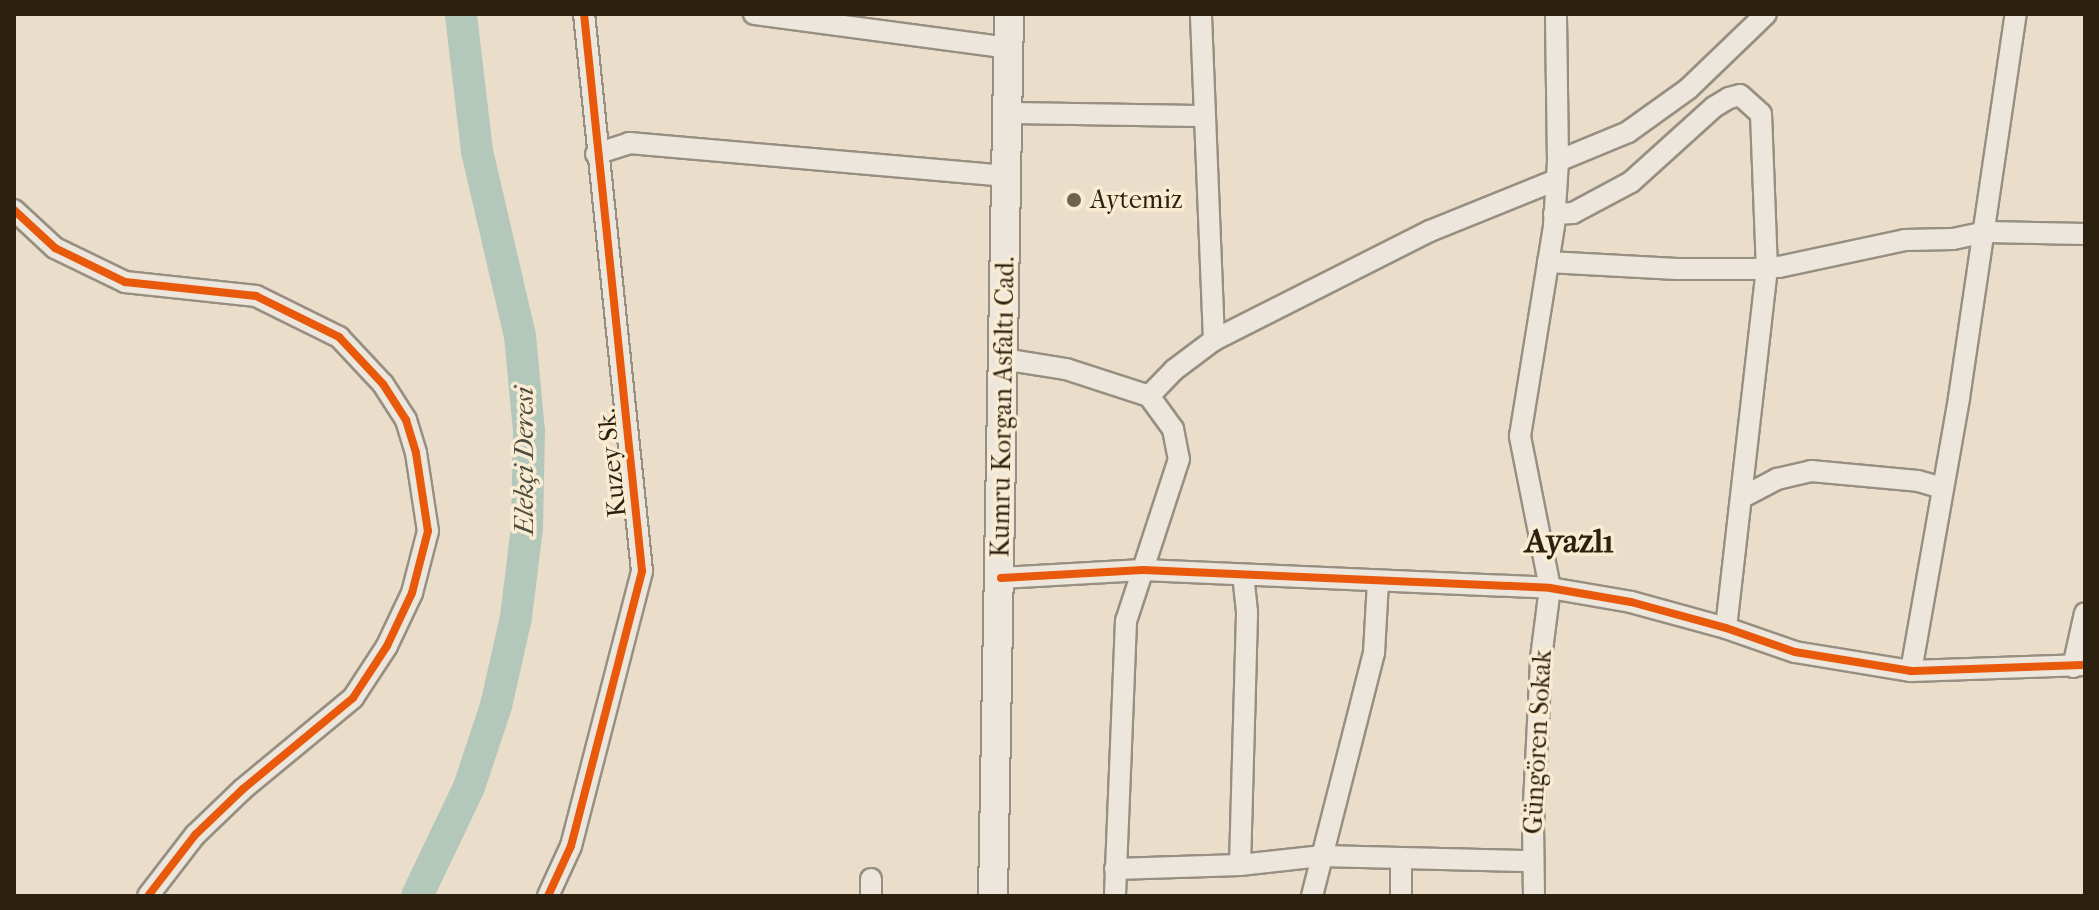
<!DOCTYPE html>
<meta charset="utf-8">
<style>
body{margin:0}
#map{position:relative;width:2099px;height:910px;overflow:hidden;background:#eadeca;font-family:"IM FELL French Canon",serif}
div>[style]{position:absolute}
.river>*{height:32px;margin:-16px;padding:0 16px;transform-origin:16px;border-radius:16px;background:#b4c7bb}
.roads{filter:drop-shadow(2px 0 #978f81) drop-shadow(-2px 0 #978f81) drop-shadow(0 2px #978f81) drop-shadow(0 -2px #978f81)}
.street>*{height:20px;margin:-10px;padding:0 10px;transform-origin:10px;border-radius:10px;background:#ede6dd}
.secondary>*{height:28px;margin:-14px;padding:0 14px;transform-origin:14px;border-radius:14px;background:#ede6dd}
.cycleway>*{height:8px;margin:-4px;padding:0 4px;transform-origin:4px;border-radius:4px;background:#e8590c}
.dots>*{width:22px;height:22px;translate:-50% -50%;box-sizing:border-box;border:4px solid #faecd3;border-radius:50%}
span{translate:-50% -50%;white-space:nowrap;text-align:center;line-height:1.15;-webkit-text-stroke:7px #faecd3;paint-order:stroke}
.poi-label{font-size:26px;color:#2c200f}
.left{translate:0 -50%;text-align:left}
.street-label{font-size:26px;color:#2c200f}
.water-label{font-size:28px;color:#4e4f41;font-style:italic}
.district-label{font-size:34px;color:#2c200f;font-weight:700}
.frame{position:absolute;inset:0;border:16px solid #2c200f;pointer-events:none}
</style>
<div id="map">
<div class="river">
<div style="left:417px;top:896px;width:121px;rotate:-64.5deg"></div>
<div style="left:469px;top:787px;width:85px;rotate:-71.6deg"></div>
<div style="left:496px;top:706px;width:91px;rotate:-77.3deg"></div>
<div style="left:516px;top:617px;width:91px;rotate:-83deg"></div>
<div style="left:527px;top:527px;width:96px;rotate:-88.8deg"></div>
<div style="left:529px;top:431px;width:95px;rotate:-95.4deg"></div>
<div style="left:520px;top:336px;width:190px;rotate:-103.1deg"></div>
<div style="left:477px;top:151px;width:138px;rotate:-96.7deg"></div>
</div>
<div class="roads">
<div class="street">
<div style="left:754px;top:14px;width:256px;rotate:7.6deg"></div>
<div style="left:1008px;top:113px;width:194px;rotate:0.9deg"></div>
<div style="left:596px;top:154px;width:35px;rotate:-18deg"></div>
<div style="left:629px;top:143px;width:379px;rotate:5deg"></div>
<div style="left:1558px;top:161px;width:76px;rotate:-22.5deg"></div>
<div style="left:1628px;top:132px;width:74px;rotate:-35.6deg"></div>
<div style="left:1688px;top:89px;width:108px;rotate:-43.9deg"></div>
<div style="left:14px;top:210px;width:56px;rotate:42.8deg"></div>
<div style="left:55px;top:248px;width:78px;rotate:25.9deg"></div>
<div style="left:125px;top:282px;width:132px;rotate:6.1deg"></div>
<div style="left:256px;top:296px;width:93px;rotate:26.3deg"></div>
<div style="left:339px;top:337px;width:64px;rotate:46.9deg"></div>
<div style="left:383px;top:384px;width:43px;rotate:57.4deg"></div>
<div style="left:406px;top:420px;width:34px;rotate:73deg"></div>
<div style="left:416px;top:453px;width:79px;rotate:81.3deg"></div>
<div style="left:428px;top:531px;width:64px;rotate:104.5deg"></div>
<div style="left:412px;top:593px;width:59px;rotate:115.3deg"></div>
<div style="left:387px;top:646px;width:62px;rotate:123.2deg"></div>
<div style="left:353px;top:698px;width:143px;rotate:140.4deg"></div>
<div style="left:243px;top:789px;width:66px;rotate:136.2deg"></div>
<div style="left:195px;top:835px;width:77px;rotate:127.6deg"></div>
<div style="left:1554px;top:214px;width:19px;rotate:-3deg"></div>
<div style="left:1573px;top:213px;width:66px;rotate:-28.1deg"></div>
<div style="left:1631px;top:182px;width:112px;rotate:-42.1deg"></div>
<div style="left:1714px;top:107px;width:17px;rotate:-31deg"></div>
<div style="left:1729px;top:98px;width:11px;rotate:-15deg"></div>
<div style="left:1740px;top:95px;width:28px;rotate:42deg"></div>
<div style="left:1761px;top:114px;width:154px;rotate:87.8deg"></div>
<div style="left:1767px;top:268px;width:362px;rotate:96.5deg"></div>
<div style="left:1548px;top:262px;width:129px;rotate:3.1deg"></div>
<div style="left:1677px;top:269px;width:77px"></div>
<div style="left:1754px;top:269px;width:25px;rotate:-5deg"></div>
<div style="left:1779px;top:267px;width:129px;rotate:-12.1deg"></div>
<div style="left:1905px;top:240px;width:48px;rotate:-1.2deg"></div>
<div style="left:1953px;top:239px;width:34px;rotate:-12deg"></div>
<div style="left:1986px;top:232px;width:99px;rotate:1.2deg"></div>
<div style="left:1214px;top:340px;width:242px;rotate:-26.8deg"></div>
<div style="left:1430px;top:231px;width:136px;rotate:-22deg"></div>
<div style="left:1003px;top:359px;width:64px;rotate:9deg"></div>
<div style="left:1066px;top:369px;width:87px;rotate:18deg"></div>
<div style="left:1149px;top:396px;width:41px;rotate:54deg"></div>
<div style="left:1173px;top:429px;width:31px;rotate:79deg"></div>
<div style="left:1179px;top:459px;width:170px;rotate:108.1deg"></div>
<div style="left:1126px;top:621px;width:275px;rotate:92.3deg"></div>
<div style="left:1149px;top:396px;width:36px;rotate:-46deg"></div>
<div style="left:1174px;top:370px;width:50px;rotate:-36.9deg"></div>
<div style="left:1214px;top:340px;width:326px;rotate:-92.3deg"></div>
<div style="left:1741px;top:498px;width:41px;rotate:-27.8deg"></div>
<div style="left:1777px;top:479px;width:35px;rotate:-13deg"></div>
<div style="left:1811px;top:471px;width:107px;rotate:5.3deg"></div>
<div style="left:1918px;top:481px;width:25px;rotate:16deg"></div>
<div style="left:1001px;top:578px;width:142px;rotate:-3.2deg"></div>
<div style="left:1143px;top:570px;width:407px;rotate:2.5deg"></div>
<div style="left:1550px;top:588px;width:82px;rotate:9.8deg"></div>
<div style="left:1631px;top:602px;width:98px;rotate:15.3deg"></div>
<div style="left:1726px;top:628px;width:73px;rotate:19.2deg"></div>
<div style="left:1795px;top:652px;width:118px;rotate:9.3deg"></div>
<div style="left:1911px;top:671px;width:174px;rotate:-2deg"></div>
<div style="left:2073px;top:667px;width:55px;rotate:-77.5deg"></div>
<div style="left:1911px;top:671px;width:277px;rotate:-80deg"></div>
<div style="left:1959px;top:398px;width:388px;rotate:-81.6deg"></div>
<div style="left:1240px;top:865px;width:253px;rotate:-88.4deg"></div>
<div style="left:1247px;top:612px;width:36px;rotate:-96deg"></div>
<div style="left:1115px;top:869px;width:125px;rotate:-1.8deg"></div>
<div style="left:1240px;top:865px;width:81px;rotate:-6.3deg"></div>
<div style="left:1321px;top:856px;width:212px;rotate:1.4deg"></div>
<div style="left:548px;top:896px;width:55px;rotate:-65.3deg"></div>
<div style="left:571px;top:846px;width:284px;rotate:-75.5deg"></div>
<div style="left:642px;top:571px;width:560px;rotate:-95.94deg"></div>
<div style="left:871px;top:896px;width:17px;rotate:-90deg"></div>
<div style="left:1312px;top:896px;width:251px;rotate:-75.7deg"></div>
<div style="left:1374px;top:653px;width:72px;rotate:-86.8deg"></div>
<div style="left:1401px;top:896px;width:38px;rotate:-90deg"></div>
<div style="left:1534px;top:896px;width:72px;rotate:-90.8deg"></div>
<div style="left:1533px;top:824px;width:166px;rotate:-87.2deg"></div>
<div style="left:1541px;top:658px;width:71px;rotate:-82.7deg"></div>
<div style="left:1550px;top:588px;width:155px;rotate:-101.2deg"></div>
<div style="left:1520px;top:436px;width:214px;rotate:-80.8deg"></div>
<div style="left:1554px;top:225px;width:64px;rotate:-86.4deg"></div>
<div style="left:1558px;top:161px;width:147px;rotate:-90.8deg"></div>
</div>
<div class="secondary">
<div style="left:993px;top:896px;width:882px;rotate:-88.96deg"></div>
</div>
</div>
<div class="cycleway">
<div style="left:14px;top:210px;width:56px;rotate:42.8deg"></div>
<div style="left:55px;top:248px;width:78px;rotate:25.9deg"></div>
<div style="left:125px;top:282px;width:132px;rotate:6.1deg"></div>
<div style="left:256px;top:296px;width:93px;rotate:26.3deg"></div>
<div style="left:339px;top:337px;width:64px;rotate:46.9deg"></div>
<div style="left:383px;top:384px;width:43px;rotate:57.4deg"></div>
<div style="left:406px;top:420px;width:34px;rotate:73deg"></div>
<div style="left:416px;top:453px;width:79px;rotate:81.3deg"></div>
<div style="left:428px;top:531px;width:64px;rotate:104.5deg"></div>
<div style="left:412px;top:593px;width:59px;rotate:115.3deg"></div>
<div style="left:387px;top:646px;width:62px;rotate:123.2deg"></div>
<div style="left:353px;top:698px;width:143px;rotate:140.4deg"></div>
<div style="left:243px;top:789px;width:66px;rotate:136.2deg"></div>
<div style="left:195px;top:835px;width:77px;rotate:127.6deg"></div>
<div style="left:1001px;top:578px;width:142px;rotate:-3.2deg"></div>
<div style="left:1143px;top:570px;width:407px;rotate:2.5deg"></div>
<div style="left:1550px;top:588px;width:82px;rotate:9.8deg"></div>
<div style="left:1631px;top:602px;width:98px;rotate:15.3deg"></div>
<div style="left:1726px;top:628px;width:73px;rotate:19.2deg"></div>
<div style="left:1795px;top:652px;width:118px;rotate:9.3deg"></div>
<div style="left:1911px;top:671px;width:174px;rotate:-2deg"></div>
<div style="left:548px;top:896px;width:55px;rotate:-65.3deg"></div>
<div style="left:571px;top:846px;width:284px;rotate:-75.5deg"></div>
<div style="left:642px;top:571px;width:560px;rotate:-95.94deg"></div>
</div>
<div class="dots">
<div style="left:1074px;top:200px;background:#6e6250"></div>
</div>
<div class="poi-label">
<span class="left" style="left:1090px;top:200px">Aytemiz</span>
</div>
<div class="street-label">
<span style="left:1003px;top:407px;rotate:-89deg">Kumru Korgan Asfaltı Cad.</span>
<span style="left:612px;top:463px;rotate:-96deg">Kuzey Sk.</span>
<span style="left:1538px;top:742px;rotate:-87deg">Güngören Sokak</span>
</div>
<div class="water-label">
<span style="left:524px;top:461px;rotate:-90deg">Elekçi Deresi</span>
</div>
<div class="district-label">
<span style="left:1569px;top:542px">Ayazlı</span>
</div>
<div class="frame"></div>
</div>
